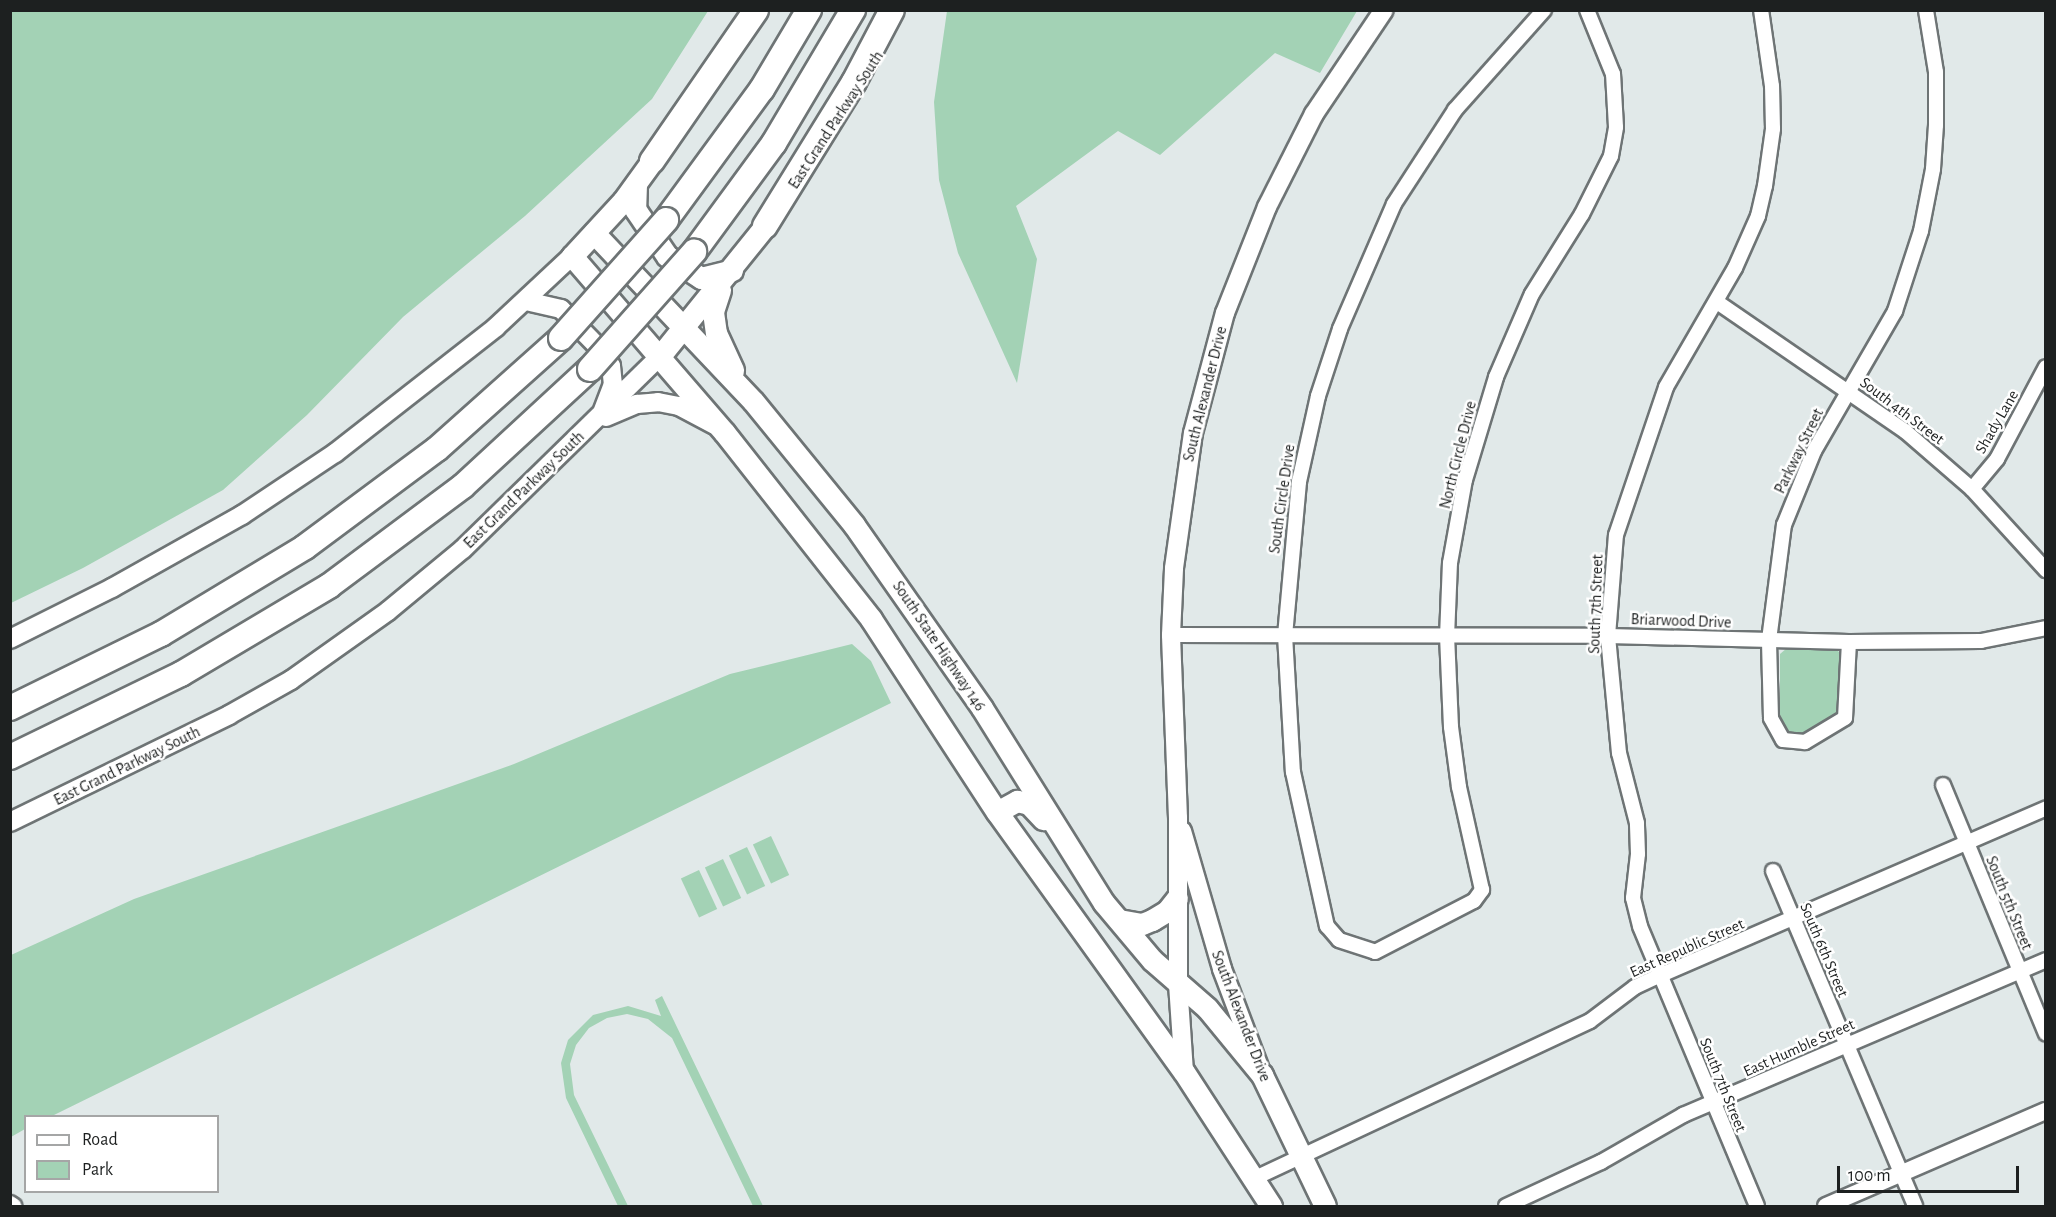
<!DOCTYPE html>
<style>
body{margin:0}
#map{position:relative;width:2056px;height:1217px;overflow:hidden;background:#e1e9e9;font-family:"Alegreya Sans",sans-serif}
div>[style]{position:absolute}
.green>*{inset:0;background:#a3d2b5;transform-origin:0 0}
.roads{filter:drop-shadow(2px 0 #6e7475) drop-shadow(-2px 0 #6e7475) drop-shadow(0 2px #6e7475) drop-shadow(0 -2px #6e7475)}
.minor>*{height:14px;margin:-7px;padding:0 7px;transform-origin:7px;border-radius:7px;background:#fff}
.tertiary>*{height:16px;margin:-8px;padding:0 8px;transform-origin:8px;border-radius:8px;background:#fff}
.secondary>*{height:18px;margin:-9px;padding:0 9px;transform-origin:9px;border-radius:9px;background:#fff}
.primary>*{height:21px;margin:-10.5px;padding:0 10.5px;transform-origin:10.5px;border-radius:10.5px;background:#fff}
.motorway>*{height:24px;margin:-12px;padding:0 12px;transform-origin:12px;border-radius:12px;background:#fff}
.bridges{filter:drop-shadow(2px 0 #6e7475) drop-shadow(-2px 0 #6e7475) drop-shadow(0 2px #6e7475) drop-shadow(0 -2px #6e7475)}
.motorway-bridge>*{height:24px;margin:-12px;padding:0 12px;transform-origin:12px;border-radius:12px;background:#fff}
span{translate:-50% -50%;white-space:nowrap;text-align:center;line-height:1.15;-webkit-text-stroke:5px #fff;paint-order:stroke}
.street-label{font-size:16px;color:#1d2020}
.frame{position:absolute;inset:0;border:12px solid #1d2020;pointer-events:none}
.legend{position:absolute;left:24px;top:1115px;width:195px;height:78px;box-sizing:border-box;background:#fff;border:2px solid #a5a6a6;margin:0;padding:8px 10px;list-style:none;font-size:18px;color:#1d2020}
.legend li{display:flex;align-items:center;gap:12px;height:30px}
.legend b{width:30px;border:2px solid #a5a6a6}
.scale{position:absolute;left:1837px;top:1166px;width:182px;height:27px;box-sizing:border-box;border:3px solid #1d2020;border-top:0;padding-left:8px;font-size:18px;line-height:21px;white-space:nowrap;color:#1d2020;-webkit-text-stroke:4px #fff;paint-order:stroke}
</style>
<div id="map">
<div class="green">
<div style="clip-path:polygon(11px 10px,708px 10px,708px 11px,652px 99px,525px 216px,403px 317px,307px 415px,223px 490px,83px 568px,11px 603px)"></div>
<div style="clip-path:polygon(947px 11px,947px 10px,1357px 11px,1320px 73px,1275px 53px,1160px 155px,1118px 131px,1016px 206px,1037px 259px,1017px 383px,958px 253px,939px 180px,934px 102px)"></div>
<div style="clip-path:polygon(852px 644px,871px 661px,891px 703px,52px 1116px,26px 1116px,25px 1129px,11px 1137px,11px 955px,134px 899px,514px 764px,730px 674px)"></div>
<div style="clip-path:polygon(1787px 648px,1836px 649px,1842px 655px,1840px 712px,1834px 720px,1801px 736px,1790px 734px,1780px 718px,1780px 654px)"></div>
<div style="left:771px;top:836px;width:43px;height:20px;rotate:65deg"></div>
<div style="left:747px;top:847px;width:43px;height:20px;rotate:65deg"></div>
<div style="left:723px;top:859px;width:43px;height:20px;rotate:65deg"></div>
<div style="left:699px;top:870px;width:43px;height:20px;rotate:65deg"></div>
<div style="clip-path:polygon(662px 996px,763px 1206px,753px 1206px,672px 1038px,648px 1019px,627px 1014px,607px 1018px,589px 1028px,576px 1045px,570px 1064px,574px 1095px,628px 1206px,618px 1206px,566px 1098px,561px 1063px,568px 1040px,593px 1015px,628px 1006px,661px 1016px,655px 1000px)"></div>
</div>
<div class="roads">
<div class="minor">
<div style="left:1544px;top:10px;width:134px;rotate:131.7deg"></div>
<div style="left:1455px;top:110px;width:112px;rotate:123deg"></div>
<div style="left:1394px;top:204px;width:136px;rotate:113.4deg"></div>
<div style="left:1340px;top:329px;width:71px;rotate:108.2deg"></div>
<div style="left:1318px;top:396px;width:88px;rotate:102.5deg"></div>
<div style="left:1299px;top:482px;width:154px;rotate:95.2deg"></div>
<div style="left:1285px;top:635px;width:137px;rotate:86.7deg"></div>
<div style="left:1293px;top:772px;width:158px;rotate:77.6deg"></div>
<div style="left:1327px;top:926px;width:18px;rotate:49deg"></div>
<div style="left:1339px;top:940px;width:38px;rotate:18deg"></div>
<div style="left:1375px;top:952px;width:111px;rotate:-27.3deg"></div>
<div style="left:1474px;top:901px;width:14px;rotate:-54deg"></div>
<div style="left:1482px;top:890px;width:106px;rotate:-102.6deg"></div>
<div style="left:1459px;top:787px;width:61px;rotate:-97.6deg"></div>
<div style="left:1451px;top:727px;width:90px;rotate:-92.5deg"></div>
<div style="left:1447px;top:637px;width:74px;rotate:-87.7deg"></div>
<div style="left:1450px;top:563px;width:84px;rotate:-79.8deg"></div>
<div style="left:1465px;top:480px;width:108px;rotate:-73.2deg"></div>
<div style="left:1496px;top:377px;width:90px;rotate:-66.6deg"></div>
<div style="left:1532px;top:294px;width:94px;rotate:-58deg"></div>
<div style="left:1582px;top:214px;width:65px;rotate:-63.4deg"></div>
<div style="left:1611px;top:156px;width:29px;rotate:-80deg"></div>
<div style="left:1616px;top:127px;width:53px;rotate:-93.2deg"></div>
<div style="left:1613px;top:74px;width:69px;rotate:-112.1deg"></div>
<div style="left:1717px;top:302px;width:228px;rotate:34.5deg"></div>
<div style="left:1905px;top:431px;width:89px;rotate:40.9deg"></div>
<div style="left:1972px;top:489px;width:110px;rotate:47.6deg"></div>
<div style="left:1972px;top:489px;width:39px;rotate:-50deg"></div>
<div style="left:1997px;top:459px;width:104px;rotate:-62deg"></div>
<div style="left:1171px;top:635px;width:437px;rotate:0.1deg"></div>
<div style="left:1608px;top:636px;width:241px;rotate:1.4deg"></div>
<div style="left:1849px;top:642px;width:132px;rotate:-0.4deg"></div>
<div style="left:1981px;top:641px;width:66px;rotate:-11.3deg"></div>
<div style="left:1849px;top:642px;width:76px;rotate:93deg"></div>
<div style="left:1845px;top:718px;width:47px;rotate:149deg"></div>
<div style="left:1805px;top:742px;width:22px;rotate:-175deg"></div>
<div style="left:1783px;top:740px;width:25px;rotate:-119deg"></div>
<div style="left:1771px;top:718px;width:78px;rotate:-91.5deg"></div>
<div style="left:1769px;top:640px;width:116px;rotate:-82.6deg"></div>
<div style="left:1784px;top:525px;width:80px;rotate:-67.9deg"></div>
<div style="left:1814px;top:451px;width:162px;rotate:-59.9deg"></div>
<div style="left:1895px;top:311px;width:84px;rotate:-72deg"></div>
<div style="left:1921px;top:231px;width:63px;rotate:-79deg"></div>
<div style="left:1933px;top:169px;width:44px;rotate:-86.1deg"></div>
<div style="left:1936px;top:125px;width:53px;rotate:-90deg"></div>
<div style="left:1936px;top:72px;width:63px;rotate:-99.2deg"></div>
<div style="left:1943px;top:785px;width:269px;rotate:67.5deg"></div>
<div style="left:1773px;top:871px;width:364px;rotate:67deg"></div>
<div style="left:1253px;top:1179px;width:372px;rotate:-25.1deg"></div>
<div style="left:1590px;top:1021px;width:56px;rotate:-37.1deg"></div>
<div style="left:1635px;top:987px;width:29px;rotate:-25deg"></div>
<div style="left:1661px;top:975px;width:420px;rotate:-23.4deg"></div>
<div style="left:1506px;top:1206px;width:105px;rotate:-24.9deg"></div>
<div style="left:1601px;top:1162px;width:95px;rotate:-29.8deg"></div>
<div style="left:1683px;top:1115px;width:395px;rotate:-23.1deg"></div>
<div style="left:1757px;top:1206px;width:303px;rotate:-112.7deg"></div>
<div style="left:1640px;top:926px;width:29px;rotate:-104deg"></div>
<div style="left:1633px;top:898px;width:44px;rotate:-83.5deg"></div>
<div style="left:1638px;top:854px;width:31px;rotate:-92deg"></div>
<div style="left:1637px;top:823px;width:72px;rotate:-104.4deg"></div>
<div style="left:1619px;top:753px;width:118px;rotate:-95.4deg"></div>
<div style="left:1608px;top:636px;width:101px;rotate:-85.5deg"></div>
<div style="left:1616px;top:535px;width:156px;rotate:-71.3deg"></div>
<div style="left:1666px;top:387px;width:138px;rotate:-59.9deg"></div>
<div style="left:1735px;top:268px;width:57px;rotate:-66.1deg"></div>
<div style="left:1758px;top:216px;width:31px;rotate:-77deg"></div>
<div style="left:1765px;top:186px;width:58px;rotate:-82deg"></div>
<div style="left:1773px;top:129px;width:43px;rotate:-91.3deg"></div>
<div style="left:1772px;top:86px;width:77px;rotate:-98.2deg"></div>
</div>
<div class="tertiary">
<div style="left:10px;top:1204px;width:4px;rotate:34deg"></div>
<div style="left:1826px;top:1206px;width:240px;rotate:-23.4deg"></div>
</div>
<div class="secondary">
<div style="left:526px;top:301px;width:36px;rotate:13deg"></div>
<div style="left:561px;top:309px;width:56px;rotate:45.7deg"></div>
<div style="left:600px;top:349px;width:20px;rotate:57deg"></div>
<div style="left:611px;top:366px;width:18px;rotate:84deg"></div>
<div style="left:613px;top:384px;width:28px;rotate:111deg"></div>
<div style="left:606px;top:417px;width:34px;rotate:-23deg"></div>
<div style="left:637px;top:404px;width:21px;rotate:-5deg"></div>
<div style="left:658px;top:402px;width:21px;rotate:11deg"></div>
<div style="left:679px;top:406px;width:40px;rotate:28deg"></div>
<div style="left:10px;top:639px;width:114px;rotate:-26.6deg"></div>
<div style="left:112px;top:588px;width:149px;rotate:-29.3deg"></div>
<div style="left:242px;top:515px;width:112px;rotate:-33.7deg"></div>
<div style="left:335px;top:453px;width:204px;rotate:-38deg"></div>
<div style="left:496px;top:327px;width:104px;rotate:-43.1deg"></div>
<div style="left:10px;top:822px;width:244px;rotate:-26deg"></div>
<div style="left:229px;top:715px;width:71px;rotate:-29.4deg"></div>
<div style="left:291px;top:680px;width:119px;rotate:-35.4deg"></div>
<div style="left:388px;top:611px;width:97px;rotate:-39.6deg"></div>
<div style="left:463px;top:549px;width:276px;rotate:-44.4deg"></div>
<div style="left:1182px;top:831px;width:144px;rotate:73.8deg"></div>
<div style="left:1222px;top:969px;width:105px;rotate:69.3deg"></div>
<div style="left:1184px;top:1072px;width:88px;rotate:-93.9deg"></div>
<div style="left:1178px;top:984px;width:166px;rotate:-90deg"></div>
<div style="left:1178px;top:818px;width:183px;rotate:-92.2deg"></div>
<div style="left:1171px;top:635px;width:67px;rotate:-87.4deg"></div>
<div style="left:1174px;top:568px;width:136px;rotate:-82deg"></div>
<div style="left:1193px;top:433px;width:124px;rotate:-75.1deg"></div>
<div style="left:1225px;top:313px;width:114px;rotate:-68.4deg"></div>
<div style="left:1267px;top:207px;width:104px;rotate:-63.2deg"></div>
<div style="left:1314px;top:114px;width:125px;rotate:-56.1deg"></div>
</div>
<div class="primary">
<div style="left:652px;top:161px;width:49px;rotate:125.9deg"></div>
<div style="left:623px;top:201px;width:75px;rotate:132.8deg"></div>
<div style="left:572px;top:256px;width:233px;rotate:49.2deg"></div>
<div style="left:724px;top:432px;width:238px;rotate:51.8deg"></div>
<div style="left:871px;top:619px;width:230px;rotate:56.9deg"></div>
<div style="left:997px;top:812px;width:320px;rotate:54.3deg"></div>
<div style="left:1184px;top:1072px;width:160px;rotate:57deg"></div>
<div style="left:636px;top:184px;width:25px;rotate:92deg"></div>
<div style="left:635px;top:209px;width:57px;rotate:55.8deg"></div>
<div style="left:667px;top:256px;width:40px;rotate:32.9deg"></div>
<div style="left:701px;top:278px;width:32px;rotate:-14deg"></div>
<div style="left:594px;top:233px;width:231px;rotate:46.6deg"></div>
<div style="left:753px;top:401px;width:160px;rotate:50.8deg"></div>
<div style="left:854px;top:525px;width:223px;rotate:55deg"></div>
<div style="left:982px;top:708px;width:230px;rotate:58deg"></div>
<div style="left:1104px;top:903px;width:75px;rotate:49.9deg"></div>
<div style="left:1152px;top:960px;width:73px;rotate:41.1deg"></div>
<div style="left:1207px;top:1008px;width:87px;rotate:50.6deg"></div>
<div style="left:1262px;top:1075px;width:145px;rotate:64.3deg"></div>
<div style="left:720px;top:290px;width:23px;rotate:108deg"></div>
<div style="left:713px;top:312px;width:21px;rotate:82deg"></div>
<div style="left:716px;top:333px;width:41px;rotate:65.3deg"></div>
<div style="left:660px;top:356px;width:167px;rotate:-51.1deg"></div>
<div style="left:997px;top:812px;width:23px;rotate:-29deg"></div>
<div style="left:1017px;top:801px;width:12px;rotate:14deg"></div>
<div style="left:1029px;top:804px;width:21px;rotate:47deg"></div>
<div style="left:1119px;top:920px;width:23px;rotate:10deg"></div>
<div style="left:1142px;top:924px;width:11px;rotate:-22deg"></div>
<div style="left:1152px;top:920px;width:17px;rotate:-31deg"></div>
<div style="left:1167px;top:911px;width:16px;rotate:-52deg"></div>
</div>
<div class="motorway">
<div style="left:652px;top:161px;width:183px;rotate:-55.4deg"></div>
<div style="left:666px;top:220px;width:162px;rotate:-53.8deg"></div>
<div style="left:762px;top:89px;width:92px;rotate:-59.3deg"></div>
<div style="left:765px;top:226px;width:169px;rotate:-58.3deg"></div>
<div style="left:854px;top:82px;width:81px;rotate:-62.2deg"></div>
<div style="left:694px;top:252px;width:135px;rotate:-53.7deg"></div>
<div style="left:774px;top:143px;width:155px;rotate:-59.3deg"></div>
<div style="left:10px;top:708px;width:168px;rotate:-26.1deg"></div>
<div style="left:161px;top:634px;width:168px;rotate:-31.1deg"></div>
<div style="left:305px;top:547px;width:164px;rotate:-36.6deg"></div>
<div style="left:437px;top:449px;width:166px;rotate:-41.8deg"></div>
<div style="left:10px;top:757px;width:190px;rotate:-25.9deg"></div>
<div style="left:181px;top:674px;width:172px;rotate:-30.7deg"></div>
<div style="left:329px;top:586px;width:167px;rotate:-36.7deg"></div>
<div style="left:463px;top:486px;width:173px;rotate:-42.7deg"></div>
</div>
</div>
<div class="bridges">
<div class="motorway-bridge">
<div style="left:561px;top:338px;width:158px;rotate:-48.3deg"></div>
<div style="left:590px;top:369px;width:157px;rotate:-48.4deg"></div>
</div>
</div>
<div class="street-label">
<span style="left:836px;top:120px;rotate:-57deg">East Grand Parkway South</span>
<span style="left:1205px;top:394px;rotate:-76deg">South Alexander Drive</span>
<span style="left:1902px;top:411px;rotate:37deg">South 4th Street</span>
<span style="left:1997px;top:422px;rotate:-60deg">Shady Lane</span>
<span style="left:1799px;top:451px;rotate:-64deg">Parkway Street</span>
<span style="left:1458px;top:455px;rotate:-76deg">North Circle Drive</span>
<span style="left:524px;top:490px;rotate:-44deg">East Grand Parkway South</span>
<span style="left:1282px;top:499px;rotate:-82deg">South Circle Drive</span>
<span style="left:1596px;top:604px;rotate:-88deg">South 7th Street</span>
<span style="left:1681px;top:621px;rotate:2deg">Briarwood Drive</span>
<span style="left:939px;top:646px;rotate:56deg">South State Highway 146</span>
<span style="left:127px;top:766px;rotate:-26deg">East Grand Parkway South</span>
<span style="left:2009px;top:903px;rotate:68deg">South 5th Street</span>
<span style="left:1687px;top:948px;rotate:-24deg">East Republic Street</span>
<span style="left:1824px;top:950px;rotate:67deg">South 6th Street</span>
<span style="left:1241px;top:1016px;rotate:69deg">South Alexander Drive</span>
<span style="left:1799px;top:1048px;rotate:-24deg">East Humble Street</span>
<span style="left:1723px;top:1085px;rotate:68deg">South 7th Street</span>
</div>
<div class="frame"></div>
<ul class="legend">
<li><b style="height:8px;background:#fff"></b>Road</li>
<li><b style="height:16px;background:#a3d2b5"></b>Park</li>
</ul>
<div class="scale">100 m</div>
</div>
